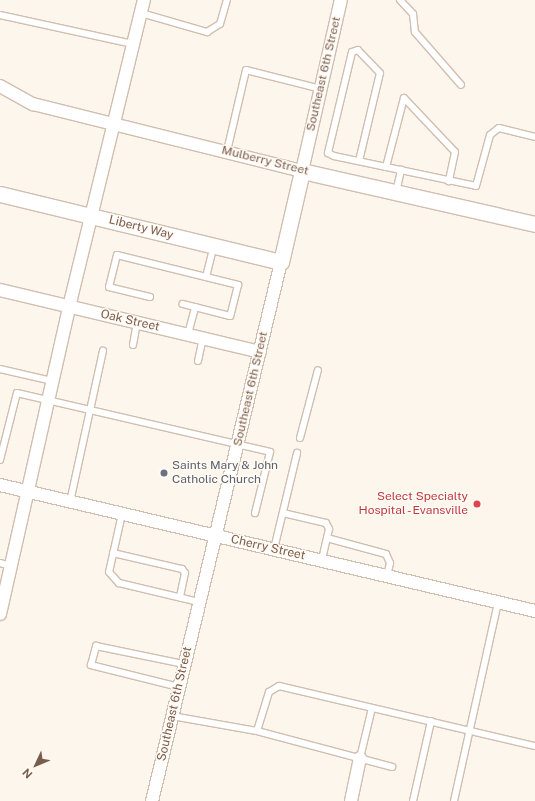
<!DOCTYPE html>
<style>
body{margin:0}
#map{position:relative;width:535px;height:801px;overflow:hidden;background:#fdf6ec;font-family:"Public Sans",sans-serif}
div>[style]{position:absolute}
.roads{filter:drop-shadow(1px 0 #d1beb0) drop-shadow(-1px 0 #d1beb0) drop-shadow(0 1px #d1beb0) drop-shadow(0 -1px #d1beb0)}
.service>*{height:6px;margin:-3px;padding:0 3px;transform-origin:3px;border-radius:3px;background:#fff}
.minor>*{height:12px;margin:-6px;padding:0 6px;transform-origin:6px;border-radius:6px;background:#fff}
.tertiary>*{height:15px;margin:-7.5px;padding:0 7.5px;transform-origin:7.5px;border-radius:7.5px;background:#fff}
.dots>*{width:11px;height:11px;translate:-50% -50%;box-sizing:border-box;border:2px solid #fffaf3;border-radius:50%}
span{translate:-50% -50%;white-space:nowrap;text-align:center;line-height:1.15;-webkit-text-stroke:3px #fffaf3;paint-order:stroke}
.street-label{font-size:12px;color:#7a5c4d}
.worship-label{font-size:12px;color:#5b616d}
.left{translate:0 -50%;text-align:left}
.health-label{font-size:12px;color:#be3a42}
.right{translate:-100% -50%;text-align:right}
.north{position:absolute;left:16px;top:745px;width:40px;height:40px;-webkit-text-stroke:3px #fffaf3;paint-order:stroke;rotate:226deg;font-size:11px;font-weight:700;line-height:16px;text-align:center;color:#7a5c4d}
.north::after{content:'';display:block;margin:auto;width:14px;height:18px;background:#7a5c4d;clip-path:polygon(50% 0,100% 100%,50% 72%,0 100%)}
</style>
<div id="map">
<div class="roads">
<div class="service">
<div style="left:400px;top:0;width:19px;rotate:47deg"></div>
<div style="left:413px;top:14px;width:18px;rotate:84deg"></div>
<div style="left:415px;top:32px;width:70px;rotate:49deg"></div>
<div style="left:141px;top:13px;width:69px;rotate:16.1deg"></div>
<div style="left:207px;top:32px;width:15px;rotate:-32deg"></div>
<div style="left:220px;top:24px;width:25px;rotate:-74deg"></div>
<div style="left:0;top:15px;width:136px;rotate:12.3deg"></div>
<div style="left:227px;top:151px;width:83px;rotate:-76.8deg"></div>
<div style="left:246px;top:70px;width:77px;rotate:14.2deg"></div>
<div style="left:359px;top:161px;width:90px;rotate:-76.6deg"></div>
<div style="left:380px;top:73px;width:32px;rotate:-134deg"></div>
<div style="left:358px;top:50px;width:6px;rotate:162deg"></div>
<div style="left:352px;top:52px;width:104px;rotate:103.4deg"></div>
<div style="left:328px;top:153px;width:7px;rotate:27deg"></div>
<div style="left:334px;top:156px;width:145px;rotate:11.9deg"></div>
<div style="left:476px;top:186px;width:53px;rotate:-74.6deg"></div>
<div style="left:490px;top:135px;width:11px;rotate:-38deg"></div>
<div style="left:499px;top:128px;width:37px;rotate:14deg"></div>
<div style="left:386px;top:167px;width:71px;rotate:-75.4deg"></div>
<div style="left:404px;top:98px;width:74px;rotate:46.6deg"></div>
<div style="left:455px;top:152px;width:30px;rotate:102deg"></div>
<div style="left:396px;top:192px;width:23px;rotate:-77deg"></div>
<div style="left:206px;top:277px;width:33px;rotate:-76deg"></div>
<div style="left:150px;top:297px;width:42px;rotate:-166.3deg"></div>
<div style="left:109px;top:287px;width:33px;rotate:-76deg"></div>
<div style="left:117px;top:255px;width:125px;rotate:13.9deg"></div>
<div style="left:238px;top:285px;width:32px;rotate:104deg"></div>
<div style="left:230px;top:316px;width:49px;rotate:-165.7deg"></div>
<div style="left:188px;top:334px;width:28px;rotate:-75deg"></div>
<div style="left:133px;top:345px;width:22px;rotate:-80deg"></div>
<div style="left:198px;top:361px;width:24px;rotate:-78deg"></div>
<div style="left:0;top:369px;width:53px;rotate:13deg"></div>
<div style="left:300px;top:438px;width:70px;rotate:-75.2deg"></div>
<div style="left:0;top:460px;width:69px;rotate:-75.8deg"></div>
<div style="left:17px;top:393px;width:260px;rotate:13.1deg"></div>
<div style="left:270px;top:452px;width:63px;rotate:103.8deg"></div>
<div style="left:70px;top:502px;width:155px;rotate:-77.7deg"></div>
<div style="left:283px;top:513px;width:44px;rotate:13.1deg"></div>
<div style="left:326px;top:523px;width:7px;rotate:63deg"></div>
<div style="left:329px;top:529px;width:32px;rotate:103deg"></div>
<div style="left:122px;top:514px;width:59px;rotate:102.6deg"></div>
<div style="left:109px;top:572px;width:15px;rotate:48deg"></div>
<div style="left:119px;top:583px;width:82px;rotate:13.4deg"></div>
<div style="left:327px;top:538px;width:61px;rotate:15.2deg"></div>
<div style="left:386px;top:554px;width:10px;rotate:66deg"></div>
<div style="left:390px;top:563px;width:13px;rotate:103deg"></div>
<div style="left:274px;top:549px;width:99px;rotate:-76.5deg"></div>
<div style="left:113px;top:553px;width:71px;rotate:13.1deg"></div>
<div style="left:182px;top:569px;width:5px;rotate:53deg"></div>
<div style="left:185px;top:573px;width:25px;rotate:102deg"></div>
<div style="left:0;top:563px;width:11px;rotate:15deg"></div>
<div style="left:179px;top:687px;width:91px;rotate:-166deg"></div>
<div style="left:91px;top:665px;width:20px;rotate:-75deg"></div>
<div style="left:96px;top:646px;width:90px;rotate:11.6deg"></div>
<div style="left:172px;top:716px;width:86px;rotate:10deg"></div>
<div style="left:257px;top:731px;width:41px;rotate:-72.9deg"></div>
<div style="left:269px;top:692px;width:12px;rotate:-31deg"></div>
<div style="left:279px;top:686px;width:263px;rotate:13.2deg"></div>
<div style="left:257px;top:731px;width:140px;rotate:14.9deg"></div>
<div style="left:360px;top:758px;width:51px;rotate:-76.5deg"></div>
<div style="left:413px;top:801px;width:82px;rotate:-77.3deg"></div>
<div style="left:454px;top:801px;width:204px;rotate:-77.5deg"></div>
</div>
<div class="minor">
<div style="left:0;top:86px;width:38px;rotate:29deg"></div>
<div style="left:33px;top:104px;width:277px;rotate:14deg"></div>
<div style="left:302px;top:171px;width:175px;rotate:-77.2deg"></div>
<div style="left:0;top:290px;width:267px;rotate:13.4deg"></div>
<div style="left:0;top:485px;width:550px;rotate:13.25deg"></div>
<div style="left:0;top:614px;width:315px;rotate:-77.3deg"></div>
<div style="left:69px;top:307px;width:316px;rotate:-76.3deg"></div>
<div style="left:152px;top:801px;width:554px;rotate:-76.54deg"></div>
<div style="left:351px;top:801px;width:44px;rotate:-78.2deg"></div>
</div>
<div class="tertiary">
<div style="left:0;top:194px;width:289px;rotate:13.6deg"></div>
<div style="left:281px;top:262px;width:93px;rotate:-77deg"></div>
<div style="left:302px;top:171px;width:239px;rotate:12.8deg"></div>
</div>
</div>
<div class="dots">
<div style="left:164px;top:473px;background:#6b7280"></div>
<div style="left:477px;top:504px;background:#e0444e"></div>
</div>
<div class="street-label">
<span style="left:324px;top:74px;rotate:-77deg">Southeast 6th Street</span>
<span style="left:265px;top:161px;rotate:14deg">Mulberry Street</span>
<span style="left:141px;top:228px;rotate:14deg">Liberty Way</span>
<span style="left:130px;top:321px;rotate:13deg">Oak Street</span>
<span style="left:251px;top:389px;rotate:-77deg">Southeast 6th Street</span>
<span style="left:268px;top:548px;rotate:13deg">Cherry Street</span>
<span style="left:175px;top:704px;rotate:-77deg">Southeast 6th Street</span>
</div>
<div class="worship-label">
<span class="left" style="left:172px;top:473px">Saints Mary &amp; John<br>Catholic Church</span>
</div>
<div class="health-label">
<span class="right" style="left:468px;top:504px">Select Specialty<br>Hospital - Evansville</span>
</div>
<div class="north">N</div>
</div>
